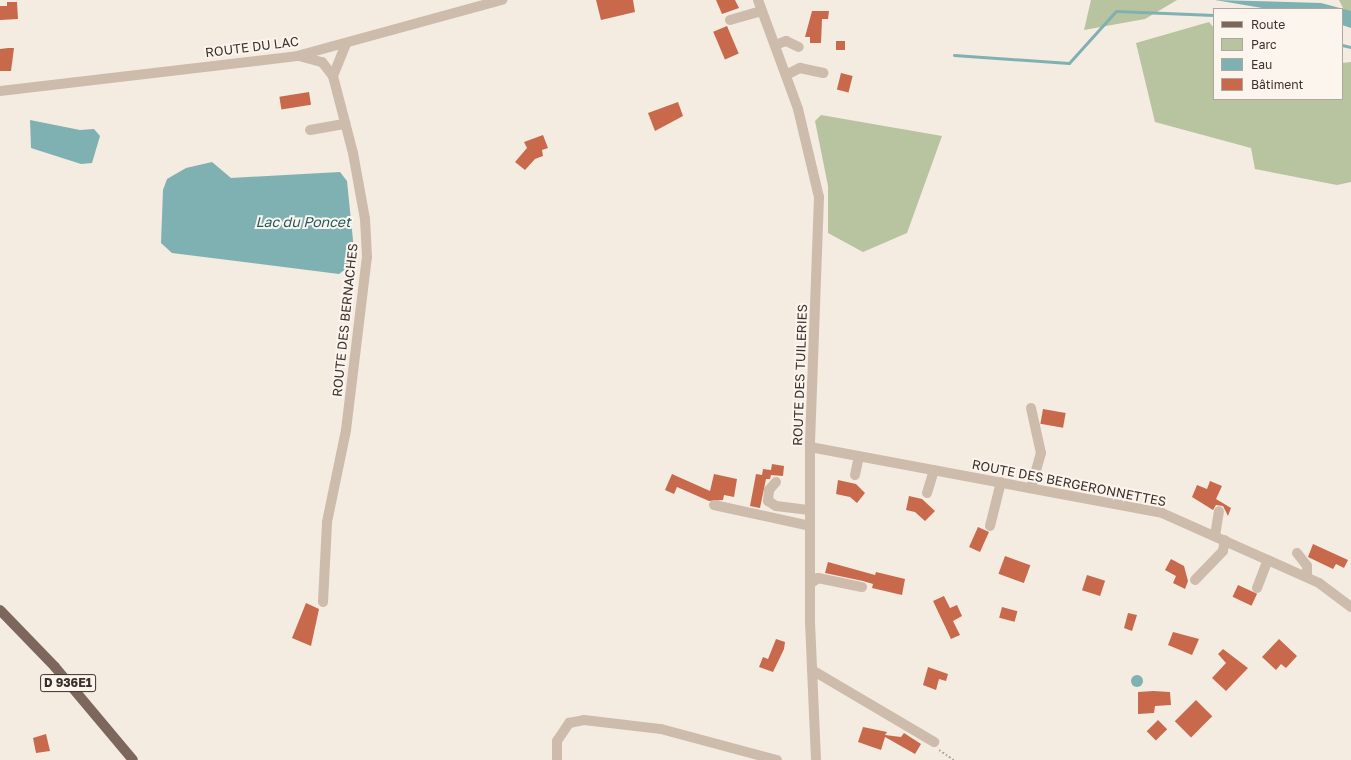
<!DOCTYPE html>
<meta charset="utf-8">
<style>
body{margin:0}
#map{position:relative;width:1351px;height:760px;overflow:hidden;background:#f4ebe1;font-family:"Golos Text",sans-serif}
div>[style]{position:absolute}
.green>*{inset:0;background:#b8c4a0}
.water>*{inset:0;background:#7fb0b2}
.round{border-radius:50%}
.stream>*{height:3px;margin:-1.5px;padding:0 1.5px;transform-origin:1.5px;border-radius:1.5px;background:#7fb0b2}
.building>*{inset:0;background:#c8694b;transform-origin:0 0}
.path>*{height:2px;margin-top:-1px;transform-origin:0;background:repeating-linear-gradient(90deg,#b9a596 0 2px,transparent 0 4px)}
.minor>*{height:10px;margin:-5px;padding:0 5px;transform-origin:5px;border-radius:5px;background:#cdbbac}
.major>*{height:10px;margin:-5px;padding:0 5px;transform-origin:5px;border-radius:5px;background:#7d675c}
span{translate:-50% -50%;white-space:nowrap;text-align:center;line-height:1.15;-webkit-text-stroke:4px #fbf5ee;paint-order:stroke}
.shield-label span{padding:1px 3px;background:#fbf5ee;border:1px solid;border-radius:3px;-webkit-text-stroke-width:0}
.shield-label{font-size:12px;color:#3b302b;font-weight:700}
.street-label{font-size:13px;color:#3b302b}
.water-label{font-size:14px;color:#1f5a5e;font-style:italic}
.legend{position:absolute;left:1213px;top:8px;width:130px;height:92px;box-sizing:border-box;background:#fbf5ee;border:1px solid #aea6a0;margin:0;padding:5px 7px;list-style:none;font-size:12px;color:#3b302b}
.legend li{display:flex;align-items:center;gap:8px;height:20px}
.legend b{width:20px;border:1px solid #aea6a0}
</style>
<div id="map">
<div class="green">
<div style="clip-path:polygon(1091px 0,1177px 0,1145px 19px,1084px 30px)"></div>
<div style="clip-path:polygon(1339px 0,1351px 0,1351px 24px)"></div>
<div style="clip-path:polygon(1209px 22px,1214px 28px,1214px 99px,1342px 99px,1342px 63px,1351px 62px,1351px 182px,1337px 185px,1255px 169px,1251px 148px,1155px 122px,1136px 43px)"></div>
<div style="clip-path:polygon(821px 115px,942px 136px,907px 233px,863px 252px,828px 233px,828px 186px,815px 121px)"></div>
</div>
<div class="water">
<div style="clip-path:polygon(1215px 0,1321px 3px,1351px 11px,1351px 28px,1342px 25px,1342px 9px,1268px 9px)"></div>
<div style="clip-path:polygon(30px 120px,80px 130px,94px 129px,100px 136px,92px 163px,81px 164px,31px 148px)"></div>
<div style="clip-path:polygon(212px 162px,231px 178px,340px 172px,347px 181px,354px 250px,351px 265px,339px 274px,172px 253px,161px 243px,163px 190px,167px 179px,186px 168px)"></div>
<div class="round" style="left:1131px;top:675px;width:12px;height:12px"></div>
</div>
<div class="stream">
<div style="left:1342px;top:45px;width:9px;rotate:13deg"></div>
<div style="left:954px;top:55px;width:115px;rotate:4deg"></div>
<div style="left:1069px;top:63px;width:70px;rotate:-47.9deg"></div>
<div style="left:1116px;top:11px;width:98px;rotate:2.3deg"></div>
</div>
<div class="building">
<div style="clip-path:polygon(596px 0,633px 0,635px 12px,601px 20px)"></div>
<div style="clip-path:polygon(716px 0,735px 0,739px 8px,722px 14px)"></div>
<div style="clip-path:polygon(7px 2px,17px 2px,18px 19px,0 20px,0 6px,7px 6px)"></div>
<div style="clip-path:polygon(812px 11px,829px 11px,828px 19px,822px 19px,821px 43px,810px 43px,810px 37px,805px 37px)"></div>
<div style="left:727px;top:26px;width:30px;height:15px;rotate:67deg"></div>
<div style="left:836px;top:41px;width:9px;height:9px"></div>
<div style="clip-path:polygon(8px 48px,14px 48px,11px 71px,0 71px,0 49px)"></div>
<div style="left:841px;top:73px;width:12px;height:17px;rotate:14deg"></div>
<div style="left:309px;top:92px;width:13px;height:30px;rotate:81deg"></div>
<div style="clip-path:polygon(678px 102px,683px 116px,655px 131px,648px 113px)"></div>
<div style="clip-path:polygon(543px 135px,548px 148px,542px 150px,543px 156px,535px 159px,525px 170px,515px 162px,527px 148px,524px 142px)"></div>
<div style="left:1043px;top:409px;width:23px;height:15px;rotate:10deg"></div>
<div style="clip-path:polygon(772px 464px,784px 466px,783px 476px,771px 475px,770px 479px,766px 479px,760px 508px,750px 506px,756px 474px,762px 475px,763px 469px,771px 470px)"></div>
<div style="clip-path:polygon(672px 474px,710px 491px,714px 474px,737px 479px,734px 497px,724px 495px,723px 500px,709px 501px,677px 487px,674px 494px,665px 490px)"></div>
<div style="clip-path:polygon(838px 480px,856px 484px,865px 493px,857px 503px,850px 497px,836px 494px)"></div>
<div style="clip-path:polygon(1210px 481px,1222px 486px,1216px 499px,1231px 508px,1228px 516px,1223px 506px,1216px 505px,1213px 510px,1192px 497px,1197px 485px,1207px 489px)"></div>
<div style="clip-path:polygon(909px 496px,922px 499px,935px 511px,925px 521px,915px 512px,906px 510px)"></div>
<div style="left:978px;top:527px;width:12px;height:22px;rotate:24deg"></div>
<div style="clip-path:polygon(1313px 544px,1348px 560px,1344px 568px,1336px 564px,1333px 569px,1308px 557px)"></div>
<div style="left:1005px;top:556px;width:27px;height:19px;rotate:20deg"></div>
<div style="clip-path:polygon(1171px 559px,1184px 566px,1188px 581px,1185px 589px,1173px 583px,1176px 576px,1165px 570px)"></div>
<div style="clip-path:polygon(828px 562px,875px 575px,876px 572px,905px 579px,902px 595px,872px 588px,873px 584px,863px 581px,825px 573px)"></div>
<div style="left:1087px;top:575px;width:19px;height:16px;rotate:18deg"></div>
<div style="left:1238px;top:585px;width:21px;height:13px;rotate:25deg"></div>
<div style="clip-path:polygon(944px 596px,950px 608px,957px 605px,962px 616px,953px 621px,960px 635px,951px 639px,933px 601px)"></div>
<div style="clip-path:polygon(306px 603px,319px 609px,311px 646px,292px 638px)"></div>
<div style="left:1002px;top:607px;width:16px;height:11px;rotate:15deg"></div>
<div style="clip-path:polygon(1128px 613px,1137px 615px,1132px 631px,1124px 628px)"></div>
<div style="clip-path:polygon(1173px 632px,1199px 639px,1192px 655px,1168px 645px)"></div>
<div style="clip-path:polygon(776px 639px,785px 642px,784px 649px,773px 672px,759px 667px,763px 657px,768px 659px)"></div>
<div style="clip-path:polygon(1279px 639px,1297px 656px,1286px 668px,1281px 664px,1276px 670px,1262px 657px)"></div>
<div style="clip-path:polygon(1223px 649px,1248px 668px,1226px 691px,1212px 678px,1226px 663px,1218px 654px)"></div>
<div style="clip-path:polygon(928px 667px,948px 674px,946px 681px,939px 679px,936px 690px,923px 685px)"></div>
<div style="clip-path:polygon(1153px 691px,1170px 692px,1171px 705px,1155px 706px,1154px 713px,1138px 714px,1138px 692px)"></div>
<div style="left:1196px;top:700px;width:23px;height:30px;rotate:45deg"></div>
<div style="left:1158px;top:720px;width:13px;height:16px;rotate:45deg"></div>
<div style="clip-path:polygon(863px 727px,887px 732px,885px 735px,901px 737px,904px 733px,921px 744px,915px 754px,885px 737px,881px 750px,858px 742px)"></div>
<div style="clip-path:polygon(46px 734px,50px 751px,36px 753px,33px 738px)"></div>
</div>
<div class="path">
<div style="left:939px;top:750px;width:18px;rotate:34deg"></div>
</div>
<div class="minor">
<div style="left:758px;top:0;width:116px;rotate:69.8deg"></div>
<div style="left:798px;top:109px;width:90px;rotate:76.6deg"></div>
<div style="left:819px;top:197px;width:250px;rotate:92.1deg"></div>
<div style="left:810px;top:447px;width:175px;rotate:90deg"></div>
<div style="left:810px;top:622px;width:138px;rotate:87.5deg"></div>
<div style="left:730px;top:20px;width:33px;rotate:-16deg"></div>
<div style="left:775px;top:45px;width:12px;rotate:-20deg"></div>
<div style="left:786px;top:41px;width:14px;rotate:25deg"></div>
<div style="left:299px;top:56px;width:24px;rotate:15deg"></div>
<div style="left:322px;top:62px;width:18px;rotate:52deg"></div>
<div style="left:786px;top:75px;width:16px;rotate:-27deg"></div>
<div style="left:800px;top:68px;width:24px;rotate:12deg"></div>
<div style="left:0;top:91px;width:299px;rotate:-6.7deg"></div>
<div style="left:297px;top:56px;width:213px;rotate:-15.3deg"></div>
<div style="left:310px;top:130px;width:36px;rotate:-10deg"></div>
<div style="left:1031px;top:408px;width:46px;rotate:77.5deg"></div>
<div style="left:1041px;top:453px;width:36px;rotate:106deg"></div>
<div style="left:810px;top:447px;width:358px;rotate:10.6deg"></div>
<div style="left:1162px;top:513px;width:172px;rotate:24deg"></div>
<div style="left:1319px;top:583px;width:40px;rotate:37deg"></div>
<div style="left:855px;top:475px;width:19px;rotate:-78deg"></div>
<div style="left:776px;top:482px;width:11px;rotate:131deg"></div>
<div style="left:769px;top:490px;width:11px;rotate:95deg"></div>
<div style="left:768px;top:501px;width:9px;rotate:32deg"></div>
<div style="left:776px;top:506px;width:34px;rotate:7deg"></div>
<div style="left:927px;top:493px;width:24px;rotate:-73deg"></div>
<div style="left:714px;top:505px;width:98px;rotate:12.3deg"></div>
<div style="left:990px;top:526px;width:45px;rotate:-76deg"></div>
<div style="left:1215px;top:536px;width:25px;rotate:-81deg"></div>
<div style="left:1297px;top:553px;width:16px;rotate:52deg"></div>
<div style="left:1307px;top:566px;width:11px;rotate:90deg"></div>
<div style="left:1195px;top:580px;width:40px;rotate:-46deg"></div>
<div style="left:1223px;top:551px;width:11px;rotate:-80deg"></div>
<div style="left:810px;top:584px;width:10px;rotate:-37deg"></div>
<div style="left:818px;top:578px;width:45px;rotate:11.6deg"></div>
<div style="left:1257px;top:588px;width:30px;rotate:-69deg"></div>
<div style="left:323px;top:602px;width:80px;rotate:-87.1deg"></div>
<div style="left:327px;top:522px;width:94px;rotate:-78.3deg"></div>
<div style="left:346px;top:430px;width:174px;rotate:-83.1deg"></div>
<div style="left:367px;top:257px;width:38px;rotate:-93deg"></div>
<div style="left:365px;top:219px;width:67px;rotate:-100.3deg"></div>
<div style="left:353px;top:153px;width:80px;rotate:-104.6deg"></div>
<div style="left:333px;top:76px;width:35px;rotate:-68deg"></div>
<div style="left:812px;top:670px;width:142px;rotate:30.5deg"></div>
<div style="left:557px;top:760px;width:19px;rotate:-90deg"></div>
<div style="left:557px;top:741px;width:22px;rotate:-56deg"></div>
<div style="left:569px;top:723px;width:15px;rotate:-11deg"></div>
<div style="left:584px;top:720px;width:78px;rotate:6.7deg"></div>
<div style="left:661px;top:729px;width:120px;rotate:15deg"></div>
</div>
<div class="major">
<div style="left:0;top:610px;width:79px;rotate:46deg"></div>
<div style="left:55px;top:667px;width:121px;rotate:50deg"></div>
</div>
<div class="shield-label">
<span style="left:68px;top:683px">D 936E1</span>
</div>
<div class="street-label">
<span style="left:252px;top:47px;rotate:-7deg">ROUTE DU LAC</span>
<span style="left:345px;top:320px;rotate:-84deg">ROUTE DES BERNACHES</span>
<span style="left:800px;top:375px;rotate:-88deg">ROUTE DES TUILERIES</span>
<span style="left:1069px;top:483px;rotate:11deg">ROUTE DES BERGERONNETTES</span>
</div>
<div class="water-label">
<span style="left:303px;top:222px">Lac du Poncet</span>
</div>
<ul class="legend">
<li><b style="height:5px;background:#7d675c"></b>Route</li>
<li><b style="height:11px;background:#b8c4a0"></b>Parc</li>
<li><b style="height:11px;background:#7fb0b2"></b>Eau</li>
<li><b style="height:11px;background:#c8694b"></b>Bâtiment</li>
</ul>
</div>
